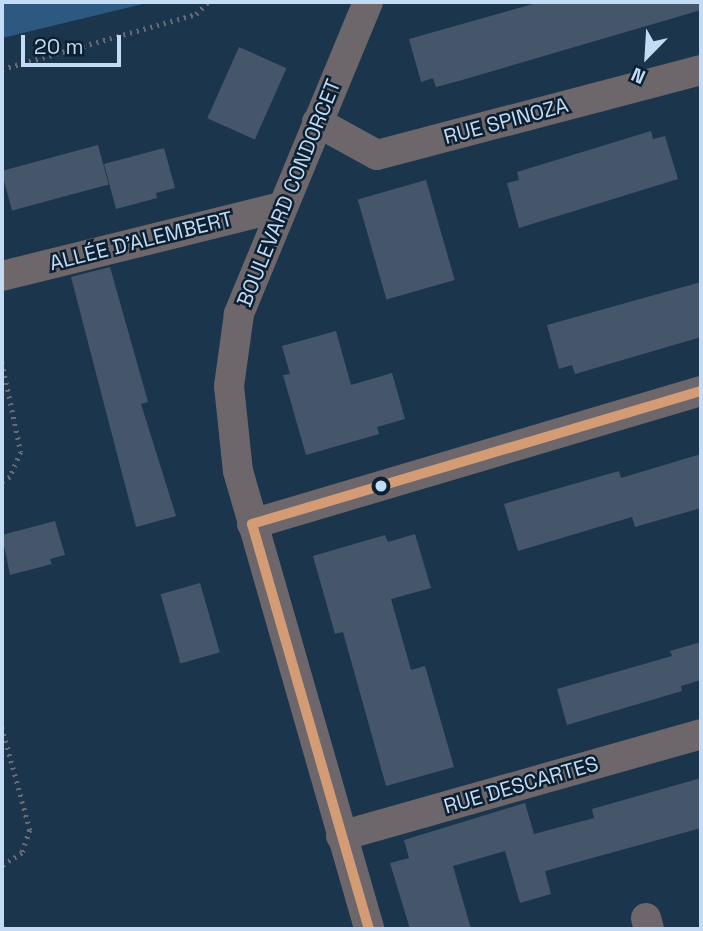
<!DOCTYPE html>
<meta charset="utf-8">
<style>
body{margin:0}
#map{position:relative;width:703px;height:931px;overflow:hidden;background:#1b364c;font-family:"Space Grotesk",sans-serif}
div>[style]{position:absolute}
.water>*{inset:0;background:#2d5980}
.building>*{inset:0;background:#46566a;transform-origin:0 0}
.path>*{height:4.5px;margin-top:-2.25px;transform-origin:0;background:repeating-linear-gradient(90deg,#686b73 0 2px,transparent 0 7px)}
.street>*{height:30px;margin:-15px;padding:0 15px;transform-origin:15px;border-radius:15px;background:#6d676c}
.bus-1>*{height:10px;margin:-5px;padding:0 5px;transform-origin:5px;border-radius:5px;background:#d39c74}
.dots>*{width:19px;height:19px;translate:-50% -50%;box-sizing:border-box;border:4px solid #0c2032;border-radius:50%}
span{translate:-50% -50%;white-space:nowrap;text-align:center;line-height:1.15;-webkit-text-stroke:5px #0c2032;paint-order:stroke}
.street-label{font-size:21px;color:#c3dbf4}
.frame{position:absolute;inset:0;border:4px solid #c3dbf4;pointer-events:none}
.north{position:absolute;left:612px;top:21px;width:70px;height:70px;-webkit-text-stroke:5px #0c2032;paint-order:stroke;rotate:204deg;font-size:19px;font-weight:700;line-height:28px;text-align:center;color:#c3dbf4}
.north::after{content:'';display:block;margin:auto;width:24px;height:32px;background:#c3dbf4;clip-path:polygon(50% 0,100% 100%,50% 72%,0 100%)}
.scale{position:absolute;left:21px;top:35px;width:100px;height:32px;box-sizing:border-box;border:4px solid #c3dbf4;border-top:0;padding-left:9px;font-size:21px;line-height:24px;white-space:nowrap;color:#c3dbf4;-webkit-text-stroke:5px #0c2032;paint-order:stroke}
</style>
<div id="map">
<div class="water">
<div style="clip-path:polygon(2px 2px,151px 2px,2px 38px)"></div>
</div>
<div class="building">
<div style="clip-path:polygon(540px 2px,701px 2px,701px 10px,462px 80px,436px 87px,433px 78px,421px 82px,409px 39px)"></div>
<div style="left:239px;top:47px;width:52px;height:78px;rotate:24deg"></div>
<div style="clip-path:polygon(651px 131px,653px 139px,665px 136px,678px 179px,519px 228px,507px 183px,519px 180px,517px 172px)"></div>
<div style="left:98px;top:145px;width:41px;height:100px;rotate:75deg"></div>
<div style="clip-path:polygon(164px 148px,175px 188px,156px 193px,157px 198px,116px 209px,104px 164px)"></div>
<div style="left:426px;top:180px;width:104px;height:71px;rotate:74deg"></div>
<div style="clip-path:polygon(110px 267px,148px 402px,141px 404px,176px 516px,136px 527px,71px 277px)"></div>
<div style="clip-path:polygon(701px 282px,701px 337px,575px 374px,572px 365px,559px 369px,547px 325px)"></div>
<div style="clip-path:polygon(336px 331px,351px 385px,392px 373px,405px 419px,377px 427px,379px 434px,306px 455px,283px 375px,290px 374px,282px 346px)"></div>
<div style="clip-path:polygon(701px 454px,701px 508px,635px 527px,632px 517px,518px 551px,504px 504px,619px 471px,621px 478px)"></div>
<div style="clip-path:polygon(55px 521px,65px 555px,50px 559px,52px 564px,10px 575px,2px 535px)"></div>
<div style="clip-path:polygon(415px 534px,431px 588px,391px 599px,411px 670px,425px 666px,454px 767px,386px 786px,343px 632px,335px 634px,313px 556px,385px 535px,388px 542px)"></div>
<div style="left:200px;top:583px;width:72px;height:41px;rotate:74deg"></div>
<div style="clip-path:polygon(701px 642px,701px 680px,681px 686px,682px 691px,567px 725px,557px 689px,672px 656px,670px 651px)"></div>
<div style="clip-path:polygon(701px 778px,701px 828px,545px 871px,551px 894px,520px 903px,505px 851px,453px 866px,471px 929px,410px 929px,390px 863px,409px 858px,404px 840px,525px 803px,534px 834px,594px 818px,592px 809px)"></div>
</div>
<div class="path">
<div style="left:2px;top:69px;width:202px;rotate:-15.8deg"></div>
<div style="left:196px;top:14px;width:17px;rotate:-45deg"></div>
<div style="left:2px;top:362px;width:92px;rotate:78.1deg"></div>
<div style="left:21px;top:452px;width:27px;rotate:114deg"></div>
<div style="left:10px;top:477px;width:9px;rotate:148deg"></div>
<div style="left:2px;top:727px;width:107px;rotate:74.8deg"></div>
<div style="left:30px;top:830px;width:24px;rotate:109deg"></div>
<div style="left:22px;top:853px;width:24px;rotate:147deg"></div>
</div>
<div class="street">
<div style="left:368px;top:2px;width:338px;rotate:112.5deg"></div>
<div style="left:239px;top:314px;width:73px;rotate:97.9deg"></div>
<div style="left:229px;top:386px;width:85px;rotate:84deg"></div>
<div style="left:238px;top:471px;width:476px;rotate:74deg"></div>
<div style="left:317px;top:122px;width:68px;rotate:28.8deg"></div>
<div style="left:377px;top:155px;width:335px;rotate:-14.7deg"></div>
<div style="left:2px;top:276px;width:286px;rotate:-13.9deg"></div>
<div style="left:252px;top:524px;width:468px;rotate:-16.5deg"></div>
<div style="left:341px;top:836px;width:374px;rotate:-15.8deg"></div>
<div style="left:646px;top:918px;width:11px;rotate:75deg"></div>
</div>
<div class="bus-1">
<div style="left:252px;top:524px;width:468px;rotate:-16.5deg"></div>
<div style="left:252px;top:524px;width:422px;rotate:73.9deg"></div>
</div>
<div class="dots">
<div style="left:381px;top:486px;background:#c3dbf4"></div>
</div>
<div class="street-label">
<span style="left:506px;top:121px;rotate:-15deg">RUE SPINOZA</span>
<span style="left:289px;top:193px;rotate:-68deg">BOULEVARD CONDORCET</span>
<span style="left:141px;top:241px;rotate:-14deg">ALLÉE D'ALEMBERT</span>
<span style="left:521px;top:785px;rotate:-16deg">RUE DESCARTES</span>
</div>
<div class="frame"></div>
<div class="north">N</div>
<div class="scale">20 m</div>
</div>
